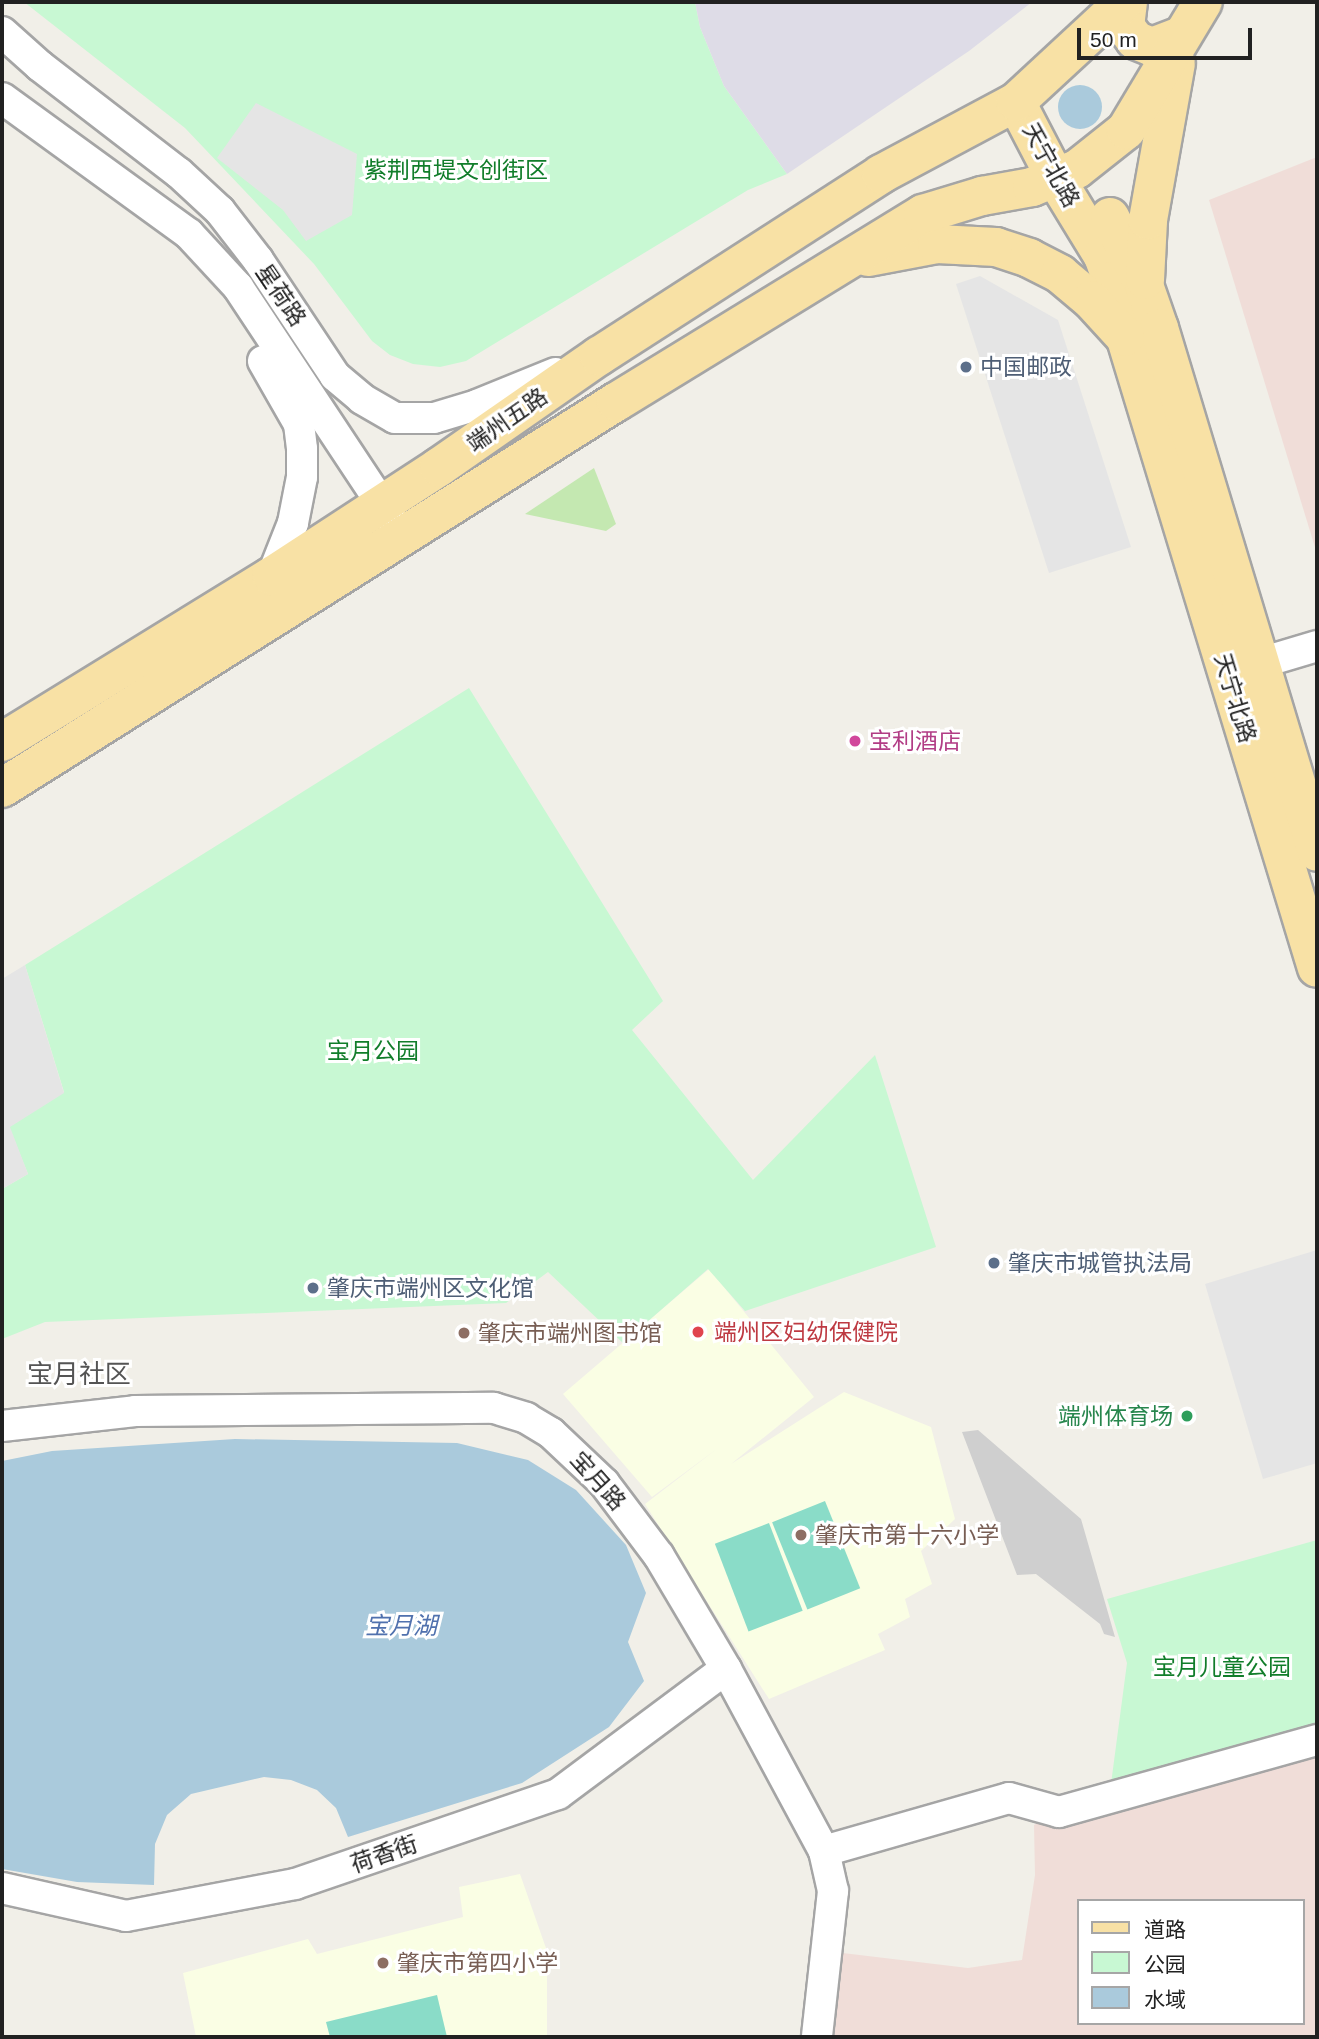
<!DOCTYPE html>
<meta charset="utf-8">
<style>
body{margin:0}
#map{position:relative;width:1319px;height:2039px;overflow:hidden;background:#f1efe8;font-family:Arial,"Noto Sans SC",sans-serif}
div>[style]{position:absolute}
.commercial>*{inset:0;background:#f0ddd8}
.education>*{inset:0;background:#fafee4}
.religious>*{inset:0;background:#cfcfcf}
.grass>*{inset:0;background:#c4e8b1}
.park>*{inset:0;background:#c8f8d3}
.pitch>*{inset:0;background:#8adcc8;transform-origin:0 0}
.parking>*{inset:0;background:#e5e5e5}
.plaza>*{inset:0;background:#dedce7}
.water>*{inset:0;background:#aacadc}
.round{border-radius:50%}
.roads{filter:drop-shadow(2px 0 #a5a5a5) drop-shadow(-2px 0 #a5a5a5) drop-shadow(0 2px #a5a5a5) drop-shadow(0 -2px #a5a5a5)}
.minor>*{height:30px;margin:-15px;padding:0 15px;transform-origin:15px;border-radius:15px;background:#fff}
.major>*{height:38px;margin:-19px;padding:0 19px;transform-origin:19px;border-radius:19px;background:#f8e1a5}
.dots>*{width:19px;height:19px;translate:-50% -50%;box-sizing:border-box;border:4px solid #fff;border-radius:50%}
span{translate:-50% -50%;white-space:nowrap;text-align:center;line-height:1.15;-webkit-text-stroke:6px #fff;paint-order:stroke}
.street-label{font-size:23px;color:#212121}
.park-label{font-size:23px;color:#117d2a}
.service-label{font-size:23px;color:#4e5e75}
.left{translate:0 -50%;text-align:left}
.hotel-label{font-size:23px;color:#b23c85}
.health-label{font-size:23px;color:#be3a42}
.education-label{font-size:23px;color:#785e54}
.leisure-label{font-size:23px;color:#27864d}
.right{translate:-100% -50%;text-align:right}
.water-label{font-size:24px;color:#5071ae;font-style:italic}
.quarter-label{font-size:26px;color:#545454}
.frame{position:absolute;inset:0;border:4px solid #212121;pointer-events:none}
.legend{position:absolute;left:1077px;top:1899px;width:228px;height:126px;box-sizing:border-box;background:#fff;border:2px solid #a6a6a6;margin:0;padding:9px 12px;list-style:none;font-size:21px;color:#212121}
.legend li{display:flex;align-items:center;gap:14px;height:35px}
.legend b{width:35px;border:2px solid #a6a6a6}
.scale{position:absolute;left:1077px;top:28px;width:175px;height:32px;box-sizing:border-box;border:4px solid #212121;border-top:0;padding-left:9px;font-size:21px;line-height:24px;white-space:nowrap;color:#212121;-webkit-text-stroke:5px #fff;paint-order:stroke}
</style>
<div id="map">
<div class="commercial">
<div style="clip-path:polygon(1317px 157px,1317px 554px,1209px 200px)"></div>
<div style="clip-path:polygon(evenodd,1317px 1740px,1317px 2035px,817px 2037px,826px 1951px,968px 1968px,1022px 1960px,1035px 1875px,1034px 1825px,1059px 1812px,1317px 1740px,1079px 1901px,1303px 1901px,1303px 2023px,1079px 2023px,1079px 1901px)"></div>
</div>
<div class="education">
<div style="clip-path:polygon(709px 1269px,814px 1397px,731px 1464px,844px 1392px,931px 1427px,955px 1519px,921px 1551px,932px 1584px,905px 1599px,910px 1617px,878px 1634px,885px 1650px,769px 1699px,645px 1504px,718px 1448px,652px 1497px,563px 1394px)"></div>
<div style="clip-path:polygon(520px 1874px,547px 1951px,547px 2037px,196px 2037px,183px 1973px,308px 1939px,317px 1954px,463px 1917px,459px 1887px)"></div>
</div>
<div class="religious">
<div style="clip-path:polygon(978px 1430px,1081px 1519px,1115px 1637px,1104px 1634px,1100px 1624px,1036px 1574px,1017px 1575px,962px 1432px)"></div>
</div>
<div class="grass">
<div style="clip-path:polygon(594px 468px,616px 524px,606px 531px,525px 514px)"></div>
</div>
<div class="park">
<div style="clip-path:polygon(24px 2px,695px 2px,700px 27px,724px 86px,787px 174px,748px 190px,466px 361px,440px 367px,413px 364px,390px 355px,372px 341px,314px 264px,185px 128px)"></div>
<div style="clip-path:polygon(469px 688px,663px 1001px,632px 1030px,753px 1180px,875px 1055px,936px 1247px,745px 1311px,708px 1269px,623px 1343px,548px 1272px,506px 1303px,45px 1322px,2px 1339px,2px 1189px,28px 1174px,9px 1127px,64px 1092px,25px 965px)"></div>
<div style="clip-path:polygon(1317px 1540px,1317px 1740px,1109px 1799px,1127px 1663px,1107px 1599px)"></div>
</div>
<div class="pitch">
<div style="left:825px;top:1501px;width:94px;height:57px;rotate:68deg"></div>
<div style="left:769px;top:1523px;width:94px;height:58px;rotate:69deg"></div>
<div style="clip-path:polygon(437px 1995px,447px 2037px,330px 2037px,326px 2022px)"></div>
</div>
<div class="parking">
<div style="clip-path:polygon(256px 103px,357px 154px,352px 215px,306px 241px,283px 210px,217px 158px)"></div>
<div style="clip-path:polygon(980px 276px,1058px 320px,1131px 547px,1049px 573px,956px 284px)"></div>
<div style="clip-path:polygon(25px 965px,64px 1093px,10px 1127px,28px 1174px,2px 1189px,2px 979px)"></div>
<div style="clip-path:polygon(1317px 1250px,1317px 1463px,1263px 1479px,1205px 1284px)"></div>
</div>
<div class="plaza">
<div style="clip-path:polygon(695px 2px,1032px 2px,969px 51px,787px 174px,724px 86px,700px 27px)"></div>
</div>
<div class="water">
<div class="round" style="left:1058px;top:85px;width:44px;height:44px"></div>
<div style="clip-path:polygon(235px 1439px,457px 1443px,528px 1460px,576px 1490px,626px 1545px,646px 1593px,628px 1642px,644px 1681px,609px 1727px,522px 1783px,348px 1837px,336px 1808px,317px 1790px,291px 1780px,264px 1777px,191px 1794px,167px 1815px,155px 1844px,154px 1885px,77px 1882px,2px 1869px,2px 1461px,52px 1451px)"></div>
</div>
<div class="roads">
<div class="minor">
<div style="left:2px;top:32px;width:51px;rotate:41.8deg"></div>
<div style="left:40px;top:66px;width:175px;rotate:37.6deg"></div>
<div style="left:179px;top:173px;width:56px;rotate:42.8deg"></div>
<div style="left:220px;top:211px;width:62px;rotate:52.2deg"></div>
<div style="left:258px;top:260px;width:139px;rotate:56.4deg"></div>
<div style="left:335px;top:376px;width:35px;rotate:40deg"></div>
<div style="left:362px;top:399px;width:38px;rotate:30deg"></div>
<div style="left:395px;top:418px;width:39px"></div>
<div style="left:434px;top:418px;width:45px;rotate:-16.8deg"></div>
<div style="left:477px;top:405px;width:85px;rotate:-22.1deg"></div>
<div style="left:2px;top:98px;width:231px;rotate:36deg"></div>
<div style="left:189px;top:234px;width:72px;rotate:47.2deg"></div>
<div style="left:238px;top:287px;width:281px;rotate:56.5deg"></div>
<div style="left:263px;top:361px;width:73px;rotate:60.3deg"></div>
<div style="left:299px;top:424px;width:25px;rotate:83deg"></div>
<div style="left:302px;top:449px;width:28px;rotate:90deg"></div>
<div style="left:302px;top:477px;width:47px;rotate:101.1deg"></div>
<div style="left:293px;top:523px;width:57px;rotate:111.6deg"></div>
<div style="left:1260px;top:663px;width:59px;rotate:-16.6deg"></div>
<div style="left:2px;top:1426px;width:134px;rotate:-6.4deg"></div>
<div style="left:135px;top:1411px;width:359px;rotate:-0.5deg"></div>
<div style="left:494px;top:1408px;width:34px;rotate:17deg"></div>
<div style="left:526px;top:1418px;width:29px;rotate:31deg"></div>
<div style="left:551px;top:1433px;width:73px;rotate:43.3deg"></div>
<div style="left:604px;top:1483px;width:91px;rotate:53deg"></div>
<div style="left:659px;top:1556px;width:131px;rotate:59.3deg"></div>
<div style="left:726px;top:1669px;width:207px;rotate:61.7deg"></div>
<div style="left:824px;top:1851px;width:41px;rotate:77.3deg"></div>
<div style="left:833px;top:1891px;width:147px;rotate:96.3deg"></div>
<div style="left:824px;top:1851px;width:192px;rotate:-16deg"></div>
<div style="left:1009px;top:1798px;width:52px;rotate:15.6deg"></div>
<div style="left:1059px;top:1812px;width:268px;rotate:-15.6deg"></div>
<div style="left:2px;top:1888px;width:127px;rotate:12.7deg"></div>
<div style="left:126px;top:1916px;width:172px;rotate:-10.7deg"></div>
<div style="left:295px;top:1884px;width:278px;rotate:-18.9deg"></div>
<div style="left:558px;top:1794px;width:209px;rotate:-36.7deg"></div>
</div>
<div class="major">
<div style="left:1128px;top:2px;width:24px;rotate:97deg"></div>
<div style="left:1125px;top:26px;width:17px;rotate:54deg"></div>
<div style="left:1135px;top:40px;width:18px;rotate:22deg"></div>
<div style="left:1152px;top:47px;width:30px;rotate:-21deg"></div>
<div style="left:1016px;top:102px;width:87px;rotate:62.5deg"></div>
<div style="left:1056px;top:179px;width:90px;rotate:58.6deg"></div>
<div style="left:1103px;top:256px;width:27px;rotate:70deg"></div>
<div style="left:1112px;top:281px;width:60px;rotate:76.4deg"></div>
<div style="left:1126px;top:339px;width:657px;rotate:73.11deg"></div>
<div style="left:1110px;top:217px;width:76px;rotate:63.4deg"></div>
<div style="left:1144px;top:285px;width:46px;rotate:70.8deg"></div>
<div style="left:1159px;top:328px;width:547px;rotate:73.22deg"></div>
<div style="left:868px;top:257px;width:70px;rotate:-10.7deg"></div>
<div style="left:937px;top:244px;width:59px;rotate:2.9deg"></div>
<div style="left:996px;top:247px;width:35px;rotate:18deg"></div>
<div style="left:1029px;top:258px;width:35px;rotate:27deg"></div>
<div style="left:1060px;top:274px;width:40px;rotate:40deg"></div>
<div style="left:1091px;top:300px;width:50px;rotate:47.4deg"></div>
<div style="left:1145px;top:280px;width:60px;rotate:-87.1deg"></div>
<div style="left:1148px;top:220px;width:159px;rotate:-79.9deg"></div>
<div style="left:2px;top:742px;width:317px;rotate:-31.6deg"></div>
<div style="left:272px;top:576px;width:199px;rotate:-33.1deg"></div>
<div style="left:439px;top:467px;width:195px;rotate:-34.8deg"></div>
<div style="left:599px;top:356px;width:336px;rotate:-32.8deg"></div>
<div style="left:881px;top:174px;width:153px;rotate:-28.1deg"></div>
<div style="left:1016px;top:102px;width:147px;rotate:-42.8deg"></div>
<div style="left:2px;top:788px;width:725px;rotate:-32.16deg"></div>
<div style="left:616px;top:402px;width:360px;rotate:-31.5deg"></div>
<div style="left:923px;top:214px;width:62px;rotate:-17deg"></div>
<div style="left:982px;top:196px;width:51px;rotate:-10.2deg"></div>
<div style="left:1032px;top:187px;width:48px;rotate:-21.8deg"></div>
<div style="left:1077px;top:169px;width:63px;rotate:-38.5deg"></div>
<div style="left:1126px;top:130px;width:149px;rotate:-59deg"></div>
</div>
</div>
<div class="dots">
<div style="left:966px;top:367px;background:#5c6f8a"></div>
<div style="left:855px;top:741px;background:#d1479c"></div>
<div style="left:994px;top:1263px;background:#5c6f8a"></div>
<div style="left:313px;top:1288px;background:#5c6f8a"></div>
<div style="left:698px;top:1332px;background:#e0444e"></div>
<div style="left:464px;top:1333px;background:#8d6e63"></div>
<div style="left:1187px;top:1416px;background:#2e9e5b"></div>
<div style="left:801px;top:1535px;background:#8d6e63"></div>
<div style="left:383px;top:1963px;background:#8d6e63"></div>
</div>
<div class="street-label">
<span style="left:1051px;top:165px;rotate:61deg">天宁北路</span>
<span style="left:281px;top:295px;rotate:56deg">星荷路</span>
<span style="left:507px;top:420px;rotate:-35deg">端州五路</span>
<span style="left:1235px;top:698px;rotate:73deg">天宁北路</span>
<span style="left:598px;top:1481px;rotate:48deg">宝月路</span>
<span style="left:384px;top:1854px;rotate:-19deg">荷香街</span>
</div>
<div class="park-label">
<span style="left:456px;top:170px">紫荆西堤文创街区</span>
<span style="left:373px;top:1051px">宝月公园</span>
<span style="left:1222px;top:1667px">宝月儿童公园</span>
</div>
<div class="service-label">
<span class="left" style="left:980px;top:367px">中国邮政</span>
<span class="left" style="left:1008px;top:1263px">肇庆市城管执法局</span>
<span class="left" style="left:327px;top:1288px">肇庆市端州区文化馆</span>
</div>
<div class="hotel-label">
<span class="left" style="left:869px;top:741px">宝利酒店</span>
</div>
<div class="health-label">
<span class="left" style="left:714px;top:1332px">端州区妇幼保健院</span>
</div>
<div class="education-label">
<span class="left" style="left:478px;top:1333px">肇庆市端州图书馆</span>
<span class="left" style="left:815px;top:1535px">肇庆市第十六小学</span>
<span class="left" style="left:397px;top:1963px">肇庆市第四小学</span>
</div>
<div class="leisure-label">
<span class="right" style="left:1173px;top:1416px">端州体育场</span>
</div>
<div class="water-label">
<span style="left:401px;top:1626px">宝月湖</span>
</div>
<div class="quarter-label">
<span style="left:79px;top:1375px">宝月社区</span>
</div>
<div class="frame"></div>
<ul class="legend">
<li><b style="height:9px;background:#f8e1a5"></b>道路</li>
<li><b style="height:19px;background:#c8f8d3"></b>公园</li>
<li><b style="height:19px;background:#aacadc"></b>水域</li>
</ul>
<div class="scale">50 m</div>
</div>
